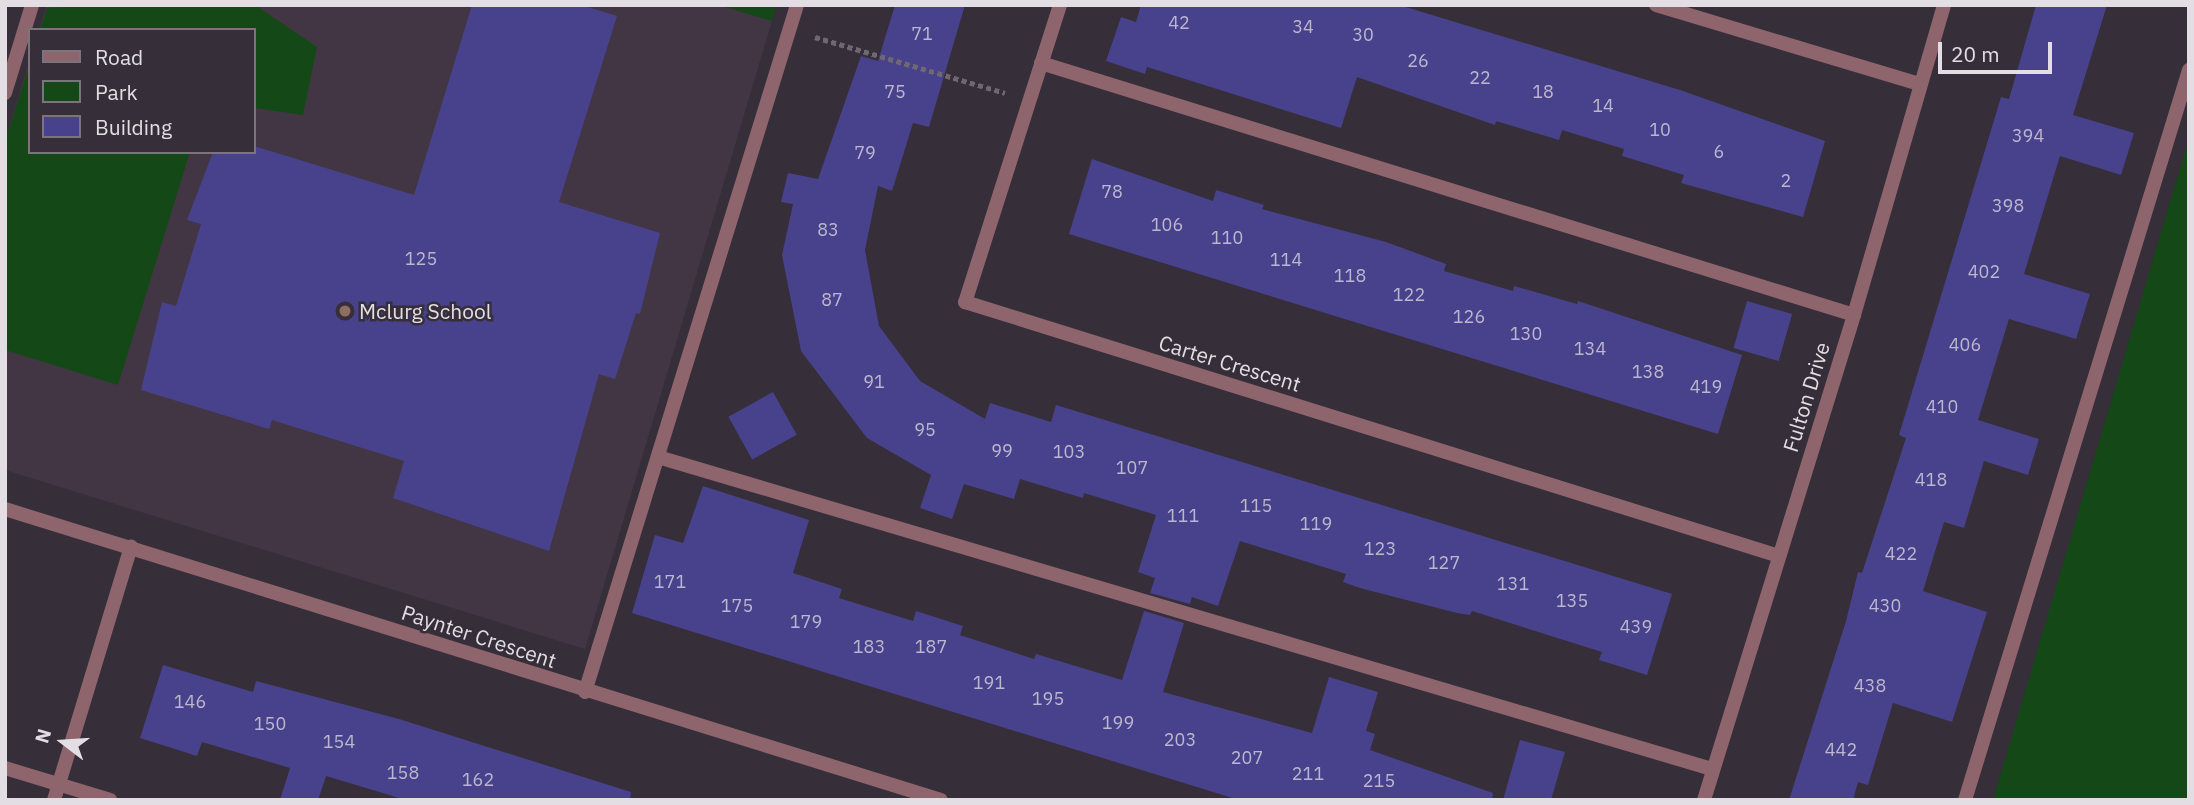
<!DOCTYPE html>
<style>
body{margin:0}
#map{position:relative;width:2194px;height:805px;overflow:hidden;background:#362e38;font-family:"IBM Plex Sans",sans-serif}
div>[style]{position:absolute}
.built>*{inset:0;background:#423645}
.green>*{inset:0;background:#144917}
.building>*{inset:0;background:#48428c;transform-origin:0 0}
.path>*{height:4.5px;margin-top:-2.25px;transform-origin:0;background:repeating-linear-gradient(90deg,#6f6871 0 5px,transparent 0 8.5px)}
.lane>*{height:14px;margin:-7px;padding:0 7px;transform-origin:7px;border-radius:7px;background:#8e656c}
.street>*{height:14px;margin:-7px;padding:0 7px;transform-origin:7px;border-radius:7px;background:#8e656c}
.dots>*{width:19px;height:19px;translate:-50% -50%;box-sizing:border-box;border:4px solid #362e38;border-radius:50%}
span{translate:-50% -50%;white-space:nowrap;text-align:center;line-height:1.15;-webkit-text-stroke:5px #362e38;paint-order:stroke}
.number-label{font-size:18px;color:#bcb7ce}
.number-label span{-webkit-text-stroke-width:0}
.poi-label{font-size:21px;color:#e3dee4}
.left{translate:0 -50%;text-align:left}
.street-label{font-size:21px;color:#e3dee4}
.frame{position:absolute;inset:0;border:7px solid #e3dee4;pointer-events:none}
.legend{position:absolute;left:28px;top:28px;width:228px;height:126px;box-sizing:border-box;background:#362e38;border:2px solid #7b747d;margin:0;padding:9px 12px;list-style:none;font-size:21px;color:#e3dee4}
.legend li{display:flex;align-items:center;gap:14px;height:35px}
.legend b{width:35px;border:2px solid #7b747d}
.north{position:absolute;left:28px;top:707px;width:70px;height:70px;-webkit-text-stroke:5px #362e38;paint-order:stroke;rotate:287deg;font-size:19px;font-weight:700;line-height:28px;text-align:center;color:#e3dee4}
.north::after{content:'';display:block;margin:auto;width:24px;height:32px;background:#e3dee4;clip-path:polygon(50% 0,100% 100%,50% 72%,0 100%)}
.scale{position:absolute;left:1938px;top:42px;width:114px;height:32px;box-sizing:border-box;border:4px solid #e3dee4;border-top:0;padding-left:9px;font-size:21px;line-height:24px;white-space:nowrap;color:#e3dee4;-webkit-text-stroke:5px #362e38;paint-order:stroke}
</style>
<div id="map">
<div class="built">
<div style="clip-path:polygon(47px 5px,719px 5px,772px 21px,585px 649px,5px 470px,5px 140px,30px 60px,30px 152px,254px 152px,254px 30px,39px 30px)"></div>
</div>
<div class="green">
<div style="clip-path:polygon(105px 5px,255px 5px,317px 47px,303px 115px,254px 108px,254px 30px,40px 30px,47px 8px)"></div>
<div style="clip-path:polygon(719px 5px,777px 5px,772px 21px)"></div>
<div style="clip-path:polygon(30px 63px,30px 152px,190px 152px,118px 385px,5px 350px,5px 141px)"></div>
<div style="clip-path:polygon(2189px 138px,2189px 800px,1993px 800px)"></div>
</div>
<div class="building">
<div style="clip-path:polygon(472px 5px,581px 5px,617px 16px,559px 202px,660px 233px,640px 314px,636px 313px,615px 379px,599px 374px,549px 551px,393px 498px,404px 461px,272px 420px,269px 429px,141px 390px,162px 302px,176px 306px,201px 224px,187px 220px,213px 152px,254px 152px,254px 146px,414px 195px)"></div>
<div style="clip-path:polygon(895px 5px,965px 5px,929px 127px,913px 123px,892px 191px,878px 186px,865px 250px,879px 326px,920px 381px,985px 419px,990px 403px,1051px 422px,1056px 405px,1672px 594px,1647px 675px,1599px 660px,1602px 652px,1472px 611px,1470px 615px,1457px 613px,1360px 588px,1343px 582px,1346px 574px,1240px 541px,1218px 606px,1192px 597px,1190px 604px,1150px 593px,1155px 578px,1138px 572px,1156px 515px,1084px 493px,1083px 498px,1020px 479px,1014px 499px,964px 484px,952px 519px,920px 508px,931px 475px,867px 438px,801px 351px,782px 255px,793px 204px,781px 202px,788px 173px,818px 179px,861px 56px,878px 61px)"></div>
<div style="clip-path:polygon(1141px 5px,1399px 5px,1680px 90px,1825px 141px,1803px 217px,1681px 183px,1684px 175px,1622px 156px,1624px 149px,1562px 130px,1559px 140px,1496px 121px,1495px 125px,1357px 77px,1341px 128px,1147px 67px,1145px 74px,1106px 61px,1121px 17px,1136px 22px)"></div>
<div style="clip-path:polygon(2036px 5px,2107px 5px,2073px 115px,2134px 133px,2121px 175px,2060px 156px,2024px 274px,2090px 294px,2076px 339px,2009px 319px,1978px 420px,2039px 439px,2028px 475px,1984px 461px,1964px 528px,1944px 522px,1923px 591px,1987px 612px,1952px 722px,1893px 703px,1868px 785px,1858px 782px,1853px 800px,1789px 800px,1846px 621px,1858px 572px,1862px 573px,1906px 438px,1899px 435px,2001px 97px,2009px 99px)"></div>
<div style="clip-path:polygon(1092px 159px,1213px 201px,1216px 190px,1264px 205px,1262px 209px,1386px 242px,1446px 264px,1444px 271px,1513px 291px,1514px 286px,1577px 304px,1578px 301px,1742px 355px,1718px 434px,1069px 234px)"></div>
<div style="left:1747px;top:301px;width:47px;height:49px;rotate:16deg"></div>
<div style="left:773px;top:392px;width:49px;height:51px;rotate:61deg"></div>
<div style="clip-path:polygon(703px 486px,809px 520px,793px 573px,842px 589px,839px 598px,913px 621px,916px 611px,963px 626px,960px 635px,1034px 659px,1036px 654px,1122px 680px,1144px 611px,1184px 623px,1163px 692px,1312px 733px,1329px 677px,1378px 692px,1366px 731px,1375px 734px,1370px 750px,1493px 793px,1492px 800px,1239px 800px,632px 613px,655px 535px,683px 543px)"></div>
<div style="clip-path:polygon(163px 665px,253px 692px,256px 681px,399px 719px,631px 792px,630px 800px,406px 800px,326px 776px,318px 800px,280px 800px,290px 768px,202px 742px,197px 756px,140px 738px)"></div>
<div style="clip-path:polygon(1520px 740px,1565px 752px,1551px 800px,1503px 800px)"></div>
</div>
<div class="path">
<div style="left:815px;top:37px;width:198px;rotate:16.4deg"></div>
</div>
<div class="lane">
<div style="left:1041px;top:63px;width:851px;rotate:17.22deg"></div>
<div style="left:5px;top:93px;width:92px;rotate:-72.9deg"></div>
<div style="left:658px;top:457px;width:1099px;rotate:16.49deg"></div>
<div style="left:585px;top:692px;width:719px;rotate:-72.85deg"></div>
<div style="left:5px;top:768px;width:110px;rotate:16.9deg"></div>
<div style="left:1965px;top:800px;width:764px;rotate:-72.94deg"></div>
</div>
<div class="street">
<div style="left:1060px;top:5px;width:312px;rotate:107.7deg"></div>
<div style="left:965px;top:302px;width:853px;rotate:17.33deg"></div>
<div style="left:1656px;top:5px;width:275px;rotate:16.7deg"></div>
<div style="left:5px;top:509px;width:980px;rotate:17.27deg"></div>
<div style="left:54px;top:800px;width:265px;rotate:-73.1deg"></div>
<div style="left:1704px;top:800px;width:508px;rotate:-72.81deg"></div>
<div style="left:1854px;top:315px;width:323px;rotate:-73.8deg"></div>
</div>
<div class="dots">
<div style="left:345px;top:311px;background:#8d6e63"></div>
</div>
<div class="number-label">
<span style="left:1179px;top:23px">42</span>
<span style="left:1303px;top:27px">34</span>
<span style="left:922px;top:34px">71</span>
<span style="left:1363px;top:35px">30</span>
<span style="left:1418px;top:61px">26</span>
<span style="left:1480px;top:78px">22</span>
<span style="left:895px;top:92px">75</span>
<span style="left:1543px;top:92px">18</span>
<span style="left:1603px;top:106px">14</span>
<span style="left:1660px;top:130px">10</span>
<span style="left:2028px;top:136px">394</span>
<span style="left:1719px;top:152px">6</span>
<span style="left:865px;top:153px">79</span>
<span style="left:1786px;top:181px">2</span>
<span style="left:1112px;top:192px">78</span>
<span style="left:2008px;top:206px">398</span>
<span style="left:1167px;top:225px">106</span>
<span style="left:828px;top:230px">83</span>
<span style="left:1227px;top:238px">110</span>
<span style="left:421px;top:259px">125</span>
<span style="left:1286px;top:260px">114</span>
<span style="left:1984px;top:272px">402</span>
<span style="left:1350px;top:276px">118</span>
<span style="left:1409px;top:295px">122</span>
<span style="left:832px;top:300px">87</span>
<span style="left:1469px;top:317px">126</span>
<span style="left:1526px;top:334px">130</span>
<span style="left:1965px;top:345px">406</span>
<span style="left:1590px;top:349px">134</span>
<span style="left:1648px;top:372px">138</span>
<span style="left:874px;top:382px">91</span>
<span style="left:1706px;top:387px">419</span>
<span style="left:1942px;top:407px">410</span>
<span style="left:925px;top:430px">95</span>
<span style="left:1002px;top:451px">99</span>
<span style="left:1069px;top:452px">103</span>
<span style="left:1132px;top:468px">107</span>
<span style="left:1931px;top:480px">418</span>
<span style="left:1256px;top:506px">115</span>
<span style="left:1183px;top:516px">111</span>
<span style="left:1316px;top:524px">119</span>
<span style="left:1380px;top:549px">123</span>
<span style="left:1901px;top:554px">422</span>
<span style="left:1444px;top:563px">127</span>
<span style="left:670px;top:582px">171</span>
<span style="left:1513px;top:584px">131</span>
<span style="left:1572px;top:601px">135</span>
<span style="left:737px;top:606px">175</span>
<span style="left:1885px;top:606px">430</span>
<span style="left:806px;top:622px">179</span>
<span style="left:1636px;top:627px">439</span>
<span style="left:869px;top:647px">183</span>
<span style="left:931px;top:647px">187</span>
<span style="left:989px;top:683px">191</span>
<span style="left:1870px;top:686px">438</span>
<span style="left:1048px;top:699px">195</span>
<span style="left:190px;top:702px">146</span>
<span style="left:1118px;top:723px">199</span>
<span style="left:270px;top:724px">150</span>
<span style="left:1180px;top:740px">203</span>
<span style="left:339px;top:742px">154</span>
<span style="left:1841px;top:750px">442</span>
<span style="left:1247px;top:758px">207</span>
<span style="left:403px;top:773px">158</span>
<span style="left:1308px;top:774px">211</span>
<span style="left:478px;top:780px">162</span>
<span style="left:1379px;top:781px">215</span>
</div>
<div class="poi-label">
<span class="left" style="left:359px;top:311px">Mclurg School</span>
</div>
<div class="street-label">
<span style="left:1230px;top:363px;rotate:17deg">Carter Crescent</span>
<span style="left:1806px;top:397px;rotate:-73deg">Fulton Drive</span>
<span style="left:479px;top:636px;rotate:18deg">Paynter Crescent</span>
</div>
<div class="frame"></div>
<ul class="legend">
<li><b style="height:9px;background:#8e656c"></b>Road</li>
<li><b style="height:19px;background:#144917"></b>Park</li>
<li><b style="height:19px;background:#48428c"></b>Building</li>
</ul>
<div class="north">N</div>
<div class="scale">20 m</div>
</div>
